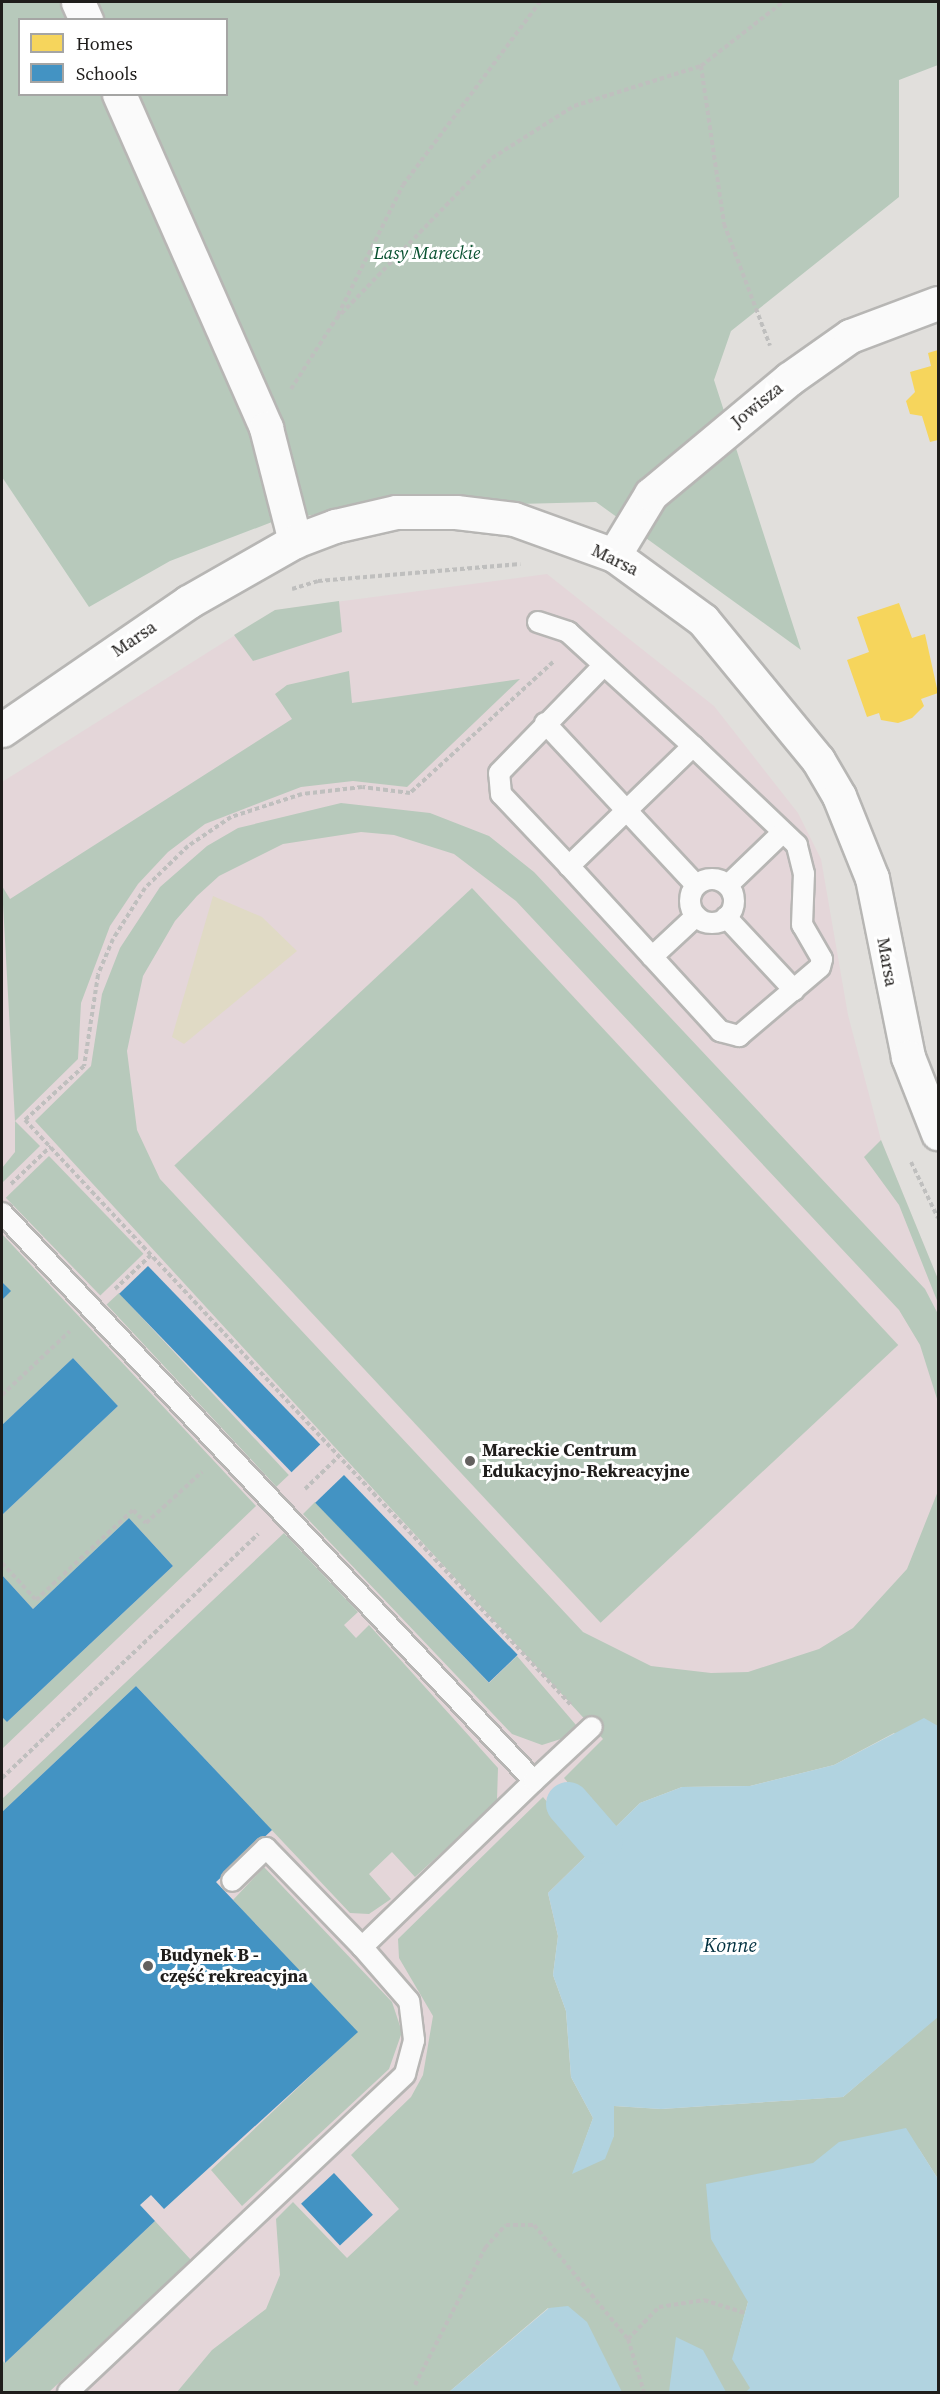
<!DOCTYPE html>
<meta charset="utf-8">
<style>
body{margin:0}
#map{position:relative;width:940px;height:2394px;overflow:hidden;background:#e1dfdc;font-family:"Source Serif 4",serif}
div>[style]{position:absolute}
.education>*{inset:0;background:#e4d6d9}
.green>*{inset:0;background:#b7c9bb;transform-origin:0 0}
.sand>*{inset:0;background:#e0dac5}
.water>*{inset:0;background:#b1d3e0}
.homes>*{inset:0;background:#f6d55c}
.schools>*{inset:0;background:#4393c3;transform-origin:0 0}
.canal>*{height:44px;margin:-22px;padding:0 22px;transform-origin:22px;border-radius:22px;background:#b1d3e0}
.path>*{height:4px;margin-top:-2px;transform-origin:0;background:repeating-linear-gradient(90deg,#bfbfbe 0 4.5px,transparent 0 7.5px)}
.roads{filter:drop-shadow(2px 0 #b7b6b4) drop-shadow(-2px 0 #b7b6b4) drop-shadow(0 2px #b7b6b4) drop-shadow(0 -2px #b7b6b4)}
.service>*{height:20px;margin:-10px;padding:0 10px;transform-origin:10px;border-radius:10px;background:#fafafa}
.service>.ring{margin:-10px;padding:0;box-sizing:content-box;background:none;border:20px solid #fafafa;border-radius:50%}
.minor>*{height:33px;margin:-16.5px;padding:0 16.5px;transform-origin:16.5px;border-radius:16.5px;background:#fafafa}
.dots>*{width:16px;height:16px;translate:-50% -50%;box-sizing:border-box;border:3px solid #fff;border-radius:50%}
span{translate:-50% -50%;white-space:nowrap;text-align:center;line-height:1.15;-webkit-text-stroke:6px #fff;paint-order:stroke}
.park-label{font-size:18px;color:#085130;font-style:italic}
.street-label{font-size:18px;color:#1f1d1b}
.poi-label{font-size:18px;color:#1f1d1b;font-weight:700}
.left{translate:0 -50%;text-align:left}
.water-label{font-size:20px;color:#033140;font-style:italic}
.frame{position:absolute;inset:0;border:3px solid #1f1d1b;pointer-events:none}
.legend{position:absolute;left:18px;top:18px;width:210px;height:78px;box-sizing:border-box;background:#fff;border:2px solid #a5a5a4;margin:0;padding:8px 10px;list-style:none;font-size:18px;color:#1f1d1b}
.legend li{display:flex;align-items:center;gap:12px;height:30px}
.legend b{width:30px;border:2px solid #a5a5a4}
</style>
<div id="map">
<div class="education">
<div style="clip-path:polygon(547px 574px,714px 706px,798px 813px,821px 859px,848px 1015px,881px 1140px,938px 1279px,938px 1643px,617px 1752px,466px 2208px,278px 2392px,2px 2392px,2px 782px,275px 610px)"></div>
</div>
<div class="green">
<div style="clip-path:polygon(evenodd,2px 2px,938px 2px,938px 65px,899px 80px,899px 197px,731px 331px,714px 380px,801px 650px,596px 502px,352px 508px,272px 522px,170px 561px,89px 607px,2px 477px,2px 2px,20px 20px,226px 20px,226px 94px,20px 94px,20px 20px)"></div>
<div style="clip-path:polygon(339px 601px,342px 632px,253px 661px,234px 635px,275px 610px)"></div>
<div style="clip-path:polygon(349px 671px,352px 703px,520px 679px,407px 787px,353px 781px,301px 787px,205px 824px,168px 852px,138px 884px,110px 926px,81px 1003px,78px 1059px,15px 1121px,40px 1146px,2px 1183px,2px 1168px,15px 1152px,15px 1121px,2px 886px,10px 899px,292px 719px,275px 694px,287px 685px)"></div>
<div style="clip-path:polygon(341px 803px,430px 813px,489px 836px,534px 872px,925px 1289px,938px 1314px,938px 1402px,920px 1345px,899px 1310px,516px 901px,454px 854px,394px 835px,361px 832px,283px 844px,219px 876px,197px 896px,175px 921px,143px 976px,127px 1051px,137px 1130px,160px 1179px,583px 1632px,651px 1666px,711px 1673px,748px 1672px,819px 1649px,853px 1628px,907px 1569px,938px 1491px,938px 1769px,894px 1733px,834px 1765px,750px 1786px,682px 1787px,640px 1803px,548px 1893px,558px 1936px,553px 1975px,566px 2011px,571px 2077px,593px 2118px,573px 2173px,614px 2136px,614px 2106px,661px 2109px,843px 2097px,938px 2016px,938px 2179px,919px 2149px,748px 2302px,738px 2339px,785px 2392px,622px 2392px,548px 2308px,449px 2392px,177px 2392px,212px 2350px,266px 2309px,280px 2275px,276px 2219px,293px 2202px,347px 2258px,399px 2209px,351px 2155px,411px 2097px,423px 2075px,433px 2016px,399px 1958px,398px 1939px,543px 1797px,554px 1810px,575px 1791px,564px 1778px,603px 1739px,35px 1121px,91px 1066px,102px 994px,120px 948px,160px 887px,207px 846px,238px 828px)"></div>
<div style="left:472px;top:888px;width:625px;height:407px;rotate:47deg"></div>
<div style="clip-path:polygon(881px 1140px,938px 1279px,938px 1303px,899px 1205px,864px 1157px)"></div>
<div style="left:49px;top:1156px;width:136px;height:60px;rotate:46deg"></div>
<div style="clip-path:polygon(2px 1234px,256px 1506px,2px 1749px,2px 1717px,7px 1722px,173px 1566px,129px 1518px,33px 1609px,2px 1575px,2px 1515px,118px 1406px,73px 1358px,2px 1425px,2px 1300px,10px 1291px,2px 1282px)"></div>
<div style="left:119px;top:1293px;width:249px;height:17px;rotate:47deg"></div>
<div style="clip-path:polygon(315px 1502px,489px 1683px,517px 1656px,576px 1725px,564px 1738px,542px 1745px,512px 1734px,303px 1514px)"></div>
<div style="clip-path:polygon(284px 1533px,358px 1612px,344px 1625px,356px 1638px,369px 1625px,498px 1768px,497px 1800px,473px 1824px,415px 1877px,392px 1852px,369px 1874px,391px 1899px,369px 1914px,350px 1913px,136px 1686px,2px 1812px,2px 1799px)"></div>
<div style="clip-path:polygon(264px 1867px,392px 2002px,402px 2032px,389px 2069px,242px 2206px,211px 2170px,357px 2032px,233px 1900px)"></div>
<div style="clip-path:polygon(155px 2221px,191px 2260px,49px 2392px,2px 2392px,2px 2360px,5px 2363px)"></div>
</div>
<div class="sand">
<div style="clip-path:polygon(213px 896px,262px 917px,297px 951px,184px 1044px,172px 1037px)"></div>
</div>
<div class="water">
<div style="clip-path:polygon(924px 1718px,938px 1726px,938px 2017px,843px 2097px,661px 2109px,614px 2106px,614px 2136px,605px 2159px,572px 2174px,593px 2118px,571px 2077px,566px 2011px,553px 1975px,558px 1936px,548px 1893px,640px 1803px,682px 1787px,750px 1786px,834px 1765px)"></div>
<div style="clip-path:polygon(906px 2128px,938px 2179px,938px 2392px,746px 2392px,750px 2388px,732px 2359px,748px 2302px,711px 2239px,706px 2184px,813px 2163px,839px 2142px)"></div>
<div style="clip-path:polygon(568px 2306px,587px 2322px,622px 2392px,449px 2392px,549px 2308px)"></div>
<div style="clip-path:polygon(676px 2337px,703px 2350px,726px 2392px,669px 2392px)"></div>
</div>
<div class="homes">
<div style="clip-path:polygon(938px 350px,938px 440px,930px 442px,922px 416px,910px 414px,906px 401px,915px 392px,910px 372px,931px 366px,928px 353px)"></div>
<div style="clip-path:polygon(899px 603px,912px 638px,925px 634px,938px 693px,921px 699px,924px 706px,912px 718px,898px 723px,881px 720px,879px 713px,867px 717px,847px 660px,869px 652px,857px 617px)"></div>
</div>
<div class="schools">
<div style="left:148px;top:1266px;width:248px;height:40px;rotate:46deg"></div>
<div style="clip-path:polygon(2px 1282px,11px 1291px,2px 1300px)"></div>
<div style="clip-path:polygon(73px 1358px,118px 1406px,2px 1515px,2px 1425px)"></div>
<div style="left:344px;top:1475px;width:250px;height:40px;rotate:46deg"></div>
<div style="clip-path:polygon(129px 1518px,173px 1566px,7px 1722px,2px 1717px,2px 1575px,33px 1609px)"></div>
<div style="clip-path:polygon(136px 1686px,272px 1830px,216px 1882px,358px 2032px,164px 2209px,151px 2195px,140px 2205px,155px 2221px,5px 2363px,2px 1812px)"></div>
<div style="left:334px;top:2173px;width:57px;height:45px;rotate:47deg"></div>
</div>
<div class="canal">
<div style="left:568px;top:1804px;width:50px;rotate:49deg"></div>
</div>
<div class="path">
<div style="left:701px;top:66px;width:160px;rotate:81.7deg"></div>
<div style="left:724px;top:224px;width:130px;rotate:69.3deg"></div>
<div style="left:338px;top:315px;width:145px;rotate:-63.4deg"></div>
<div style="left:403px;top:185px;width:229px;rotate:-53.2deg"></div>
<div style="left:291px;top:389px;width:83px;rotate:-57.3deg"></div>
<div style="left:336px;top:319px;width:224px;rotate:-45.9deg"></div>
<div style="left:492px;top:158px;width:97px;rotate:-32.4deg"></div>
<div style="left:574px;top:106px;width:133px;rotate:-17.5deg"></div>
<div style="left:701px;top:66px;width:104px;rotate:-38deg"></div>
<div style="left:292px;top:589px;width:27px;rotate:-17deg"></div>
<div style="left:318px;top:581px;width:203px;rotate:-4.8deg"></div>
<div style="left:553px;top:662px;width:194px;rotate:137.5deg"></div>
<div style="left:410px;top:793px;width:48px;rotate:-172.9deg"></div>
<div style="left:362px;top:787px;width:60px;rotate:173.3deg"></div>
<div style="left:302px;top:794px;width:75px;rotate:162.1deg"></div>
<div style="left:231px;top:817px;width:52px;rotate:146deg"></div>
<div style="left:188px;top:846px;width:60px;rotate:135.7deg"></div>
<div style="left:145px;top:888px;width:60px;rotate:122.1deg"></div>
<div style="left:113px;top:939px;width:39px;rotate:113deg"></div>
<div style="left:98px;top:975px;width:92px;rotate:98.7deg"></div>
<div style="left:84px;top:1066px;width:80px;rotate:137.5deg"></div>
<div style="left:25px;top:1120px;width:800px;rotate:46.97deg"></div>
<div style="left:911px;top:1162px;width:62px;rotate:64.3deg"></div>
<div style="left:11px;top:1184px;width:55px;rotate:-43.5deg"></div>
<div style="left:115px;top:1289px;width:51px;rotate:-43.4deg"></div>
<div style="left:2px;top:1395px;width:93px;rotate:-43.3deg"></div>
<div style="left:305px;top:1489px;width:47px;rotate:-44.1deg"></div>
<div style="left:2px;top:1563px;width:50px;rotate:47.4deg"></div>
<div style="left:36px;top:1600px;width:132px;rotate:-42.9deg"></div>
<div style="left:133px;top:1510px;width:18px;rotate:45deg"></div>
<div style="left:146px;top:1523px;width:76px;rotate:-42.3deg"></div>
<div style="left:2px;top:1778px;width:354px;rotate:-43.6deg"></div>
<div style="left:628px;top:2339px;width:45px;rotate:-45.9deg"></div>
<div style="left:659px;top:2307px;width:46px;rotate:-8.8deg"></div>
<div style="left:704px;top:2300px;width:43px;rotate:17.6deg"></div>
<div style="left:415px;top:2385px;width:154px;rotate:-62.9deg"></div>
<div style="left:485px;top:2248px;width:31px;rotate:-48deg"></div>
<div style="left:506px;top:2225px;width:28px"></div>
<div style="left:534px;top:2225px;width:148px;rotate:50.5deg"></div>
<div style="left:628px;top:2339px;width:55px;rotate:73.2deg"></div>
</div>
<div class="roads">
<div class="service">
<div style="left:538px;top:622px;width:32px;rotate:18deg"></div>
<div style="left:568px;top:632px;width:169px;rotate:42.4deg"></div>
<div style="left:693px;top:746px;width:173px;rotate:135.9deg"></div>
<div style="left:569px;top:866px;width:224px;rotate:47.5deg"></div>
<div style="left:720px;top:1031px;width:20px;rotate:15deg"></div>
<div style="left:739px;top:1036px;width:106px;rotate:-40.4deg"></div>
<div style="left:820px;top:967px;width:8px;rotate:-76deg"></div>
<div style="left:822px;top:959px;width:39px;rotate:-120deg"></div>
<div style="left:802px;top:925px;width:51px;rotate:-87.8deg"></div>
<div style="left:804px;top:874px;width:30px;rotate:-104deg"></div>
<div style="left:797px;top:845px;width:144px;rotate:-136.4deg"></div>
<div style="left:545px;top:723px;width:221px;rotate:47deg"></div>
<div style="left:569px;top:866px;width:99px;rotate:-133.4deg"></div>
<div style="left:501px;top:794px;width:21px;rotate:-95deg"></div>
<div style="left:499px;top:773px;width:149px;rotate:-45.8deg"></div>
<div class="ring" style="left:690px;top:879px;width:24px;height:24px"></div>
<div style="left:728px;top:885px;width:75px;rotate:-43.9deg"></div>
<div style="left:726px;top:917px;width:100px;rotate:47deg"></div>
<div style="left:652px;top:957px;width:60px;rotate:-43deg"></div>
<div style="left:2px;top:1213px;width:778px;rotate:46.87deg"></div>
<div style="left:534px;top:1781px;width:239px;rotate:136deg"></div>
<div style="left:362px;top:1947px;width:138px;rotate:-134.1deg"></div>
<div style="left:266px;top:1848px;width:47px;rotate:135.9deg"></div>
<div style="left:534px;top:1781px;width:79px;rotate:-43deg"></div>
<div style="left:68px;top:2392px;width:463px;rotate:-43.3deg"></div>
<div style="left:405px;top:2074px;width:35px;rotate:-75deg"></div>
<div style="left:414px;top:2040px;width:39px;rotate:-97deg"></div>
<div style="left:409px;top:2001px;width:72px;rotate:-131deg"></div>
</div>
<div class="minor">
<div style="left:78px;top:2px;width:20px;rotate:66deg"></div>
<div style="left:119px;top:94px;width:365px;rotate:66.2deg"></div>
<div style="left:266px;top:428px;width:117px;rotate:75.6deg"></div>
<div style="left:614px;top:555px;width:71px;rotate:-58.8deg"></div>
<div style="left:651px;top:494px;width:180px;rotate:-39.8deg"></div>
<div style="left:789px;top:379px;width:75px;rotate:-35.2deg"></div>
<div style="left:850px;top:336px;width:94px;rotate:-20.6deg"></div>
<div style="left:2px;top:730px;width:226px;rotate:-34.5deg"></div>
<div style="left:188px;top:602px;width:123px;rotate:-29.7deg"></div>
<div style="left:295px;top:541px;width:43px;rotate:-20.6deg"></div>
<div style="left:335px;top:526px;width:63px;rotate:-12.9deg"></div>
<div style="left:396px;top:512px;width:60px"></div>
<div style="left:456px;top:512px;width:58px;rotate:6.9deg"></div>
<div style="left:514px;top:519px;width:106px;rotate:19.8deg"></div>
<div style="left:614px;top:555px;width:110px;rotate:36.1deg"></div>
<div style="left:703px;top:620px;width:181px;rotate:50.6deg"></div>
<div style="left:818px;top:760px;width:42px;rotate:59.7deg"></div>
<div style="left:839px;top:796px;width:88px;rotate:68.1deg"></div>
<div style="left:872px;top:878px;width:183px;rotate:78.6deg"></div>
<div style="left:908px;top:1057px;width:82px;rotate:68.5deg"></div>
</div>
</div>
<div class="dots">
<div style="left:470px;top:1461px;background:#63615f"></div>
<div style="left:148px;top:1966px;background:#63615f"></div>
</div>
<div class="park-label">
<span style="left:427px;top:253px">Lasy Mareckie</span>
</div>
<div class="street-label">
<span style="left:757px;top:405px;rotate:-39deg">Jowisza</span>
<span style="left:615px;top:560px;rotate:26deg">Marsa</span>
<span style="left:134px;top:639px;rotate:-34deg">Marsa</span>
<span style="left:887px;top:962px;rotate:80deg">Marsa</span>
</div>
<div class="poi-label">
<span class="left" style="left:482px;top:1461px">Mareckie Centrum<br>Edukacyjno-Rekreacyjne</span>
<span class="left" style="left:160px;top:1966px">Budynek B -<br>część rekreacyjna</span>
</div>
<div class="water-label">
<span style="left:730px;top:1945px">Konne</span>
</div>
<div class="frame"></div>
<ul class="legend">
<li><b style="height:16px;background:#f6d55c"></b>Homes</li>
<li><b style="height:16px;background:#4393c3"></b>Schools</li>
</ul>
</div>
